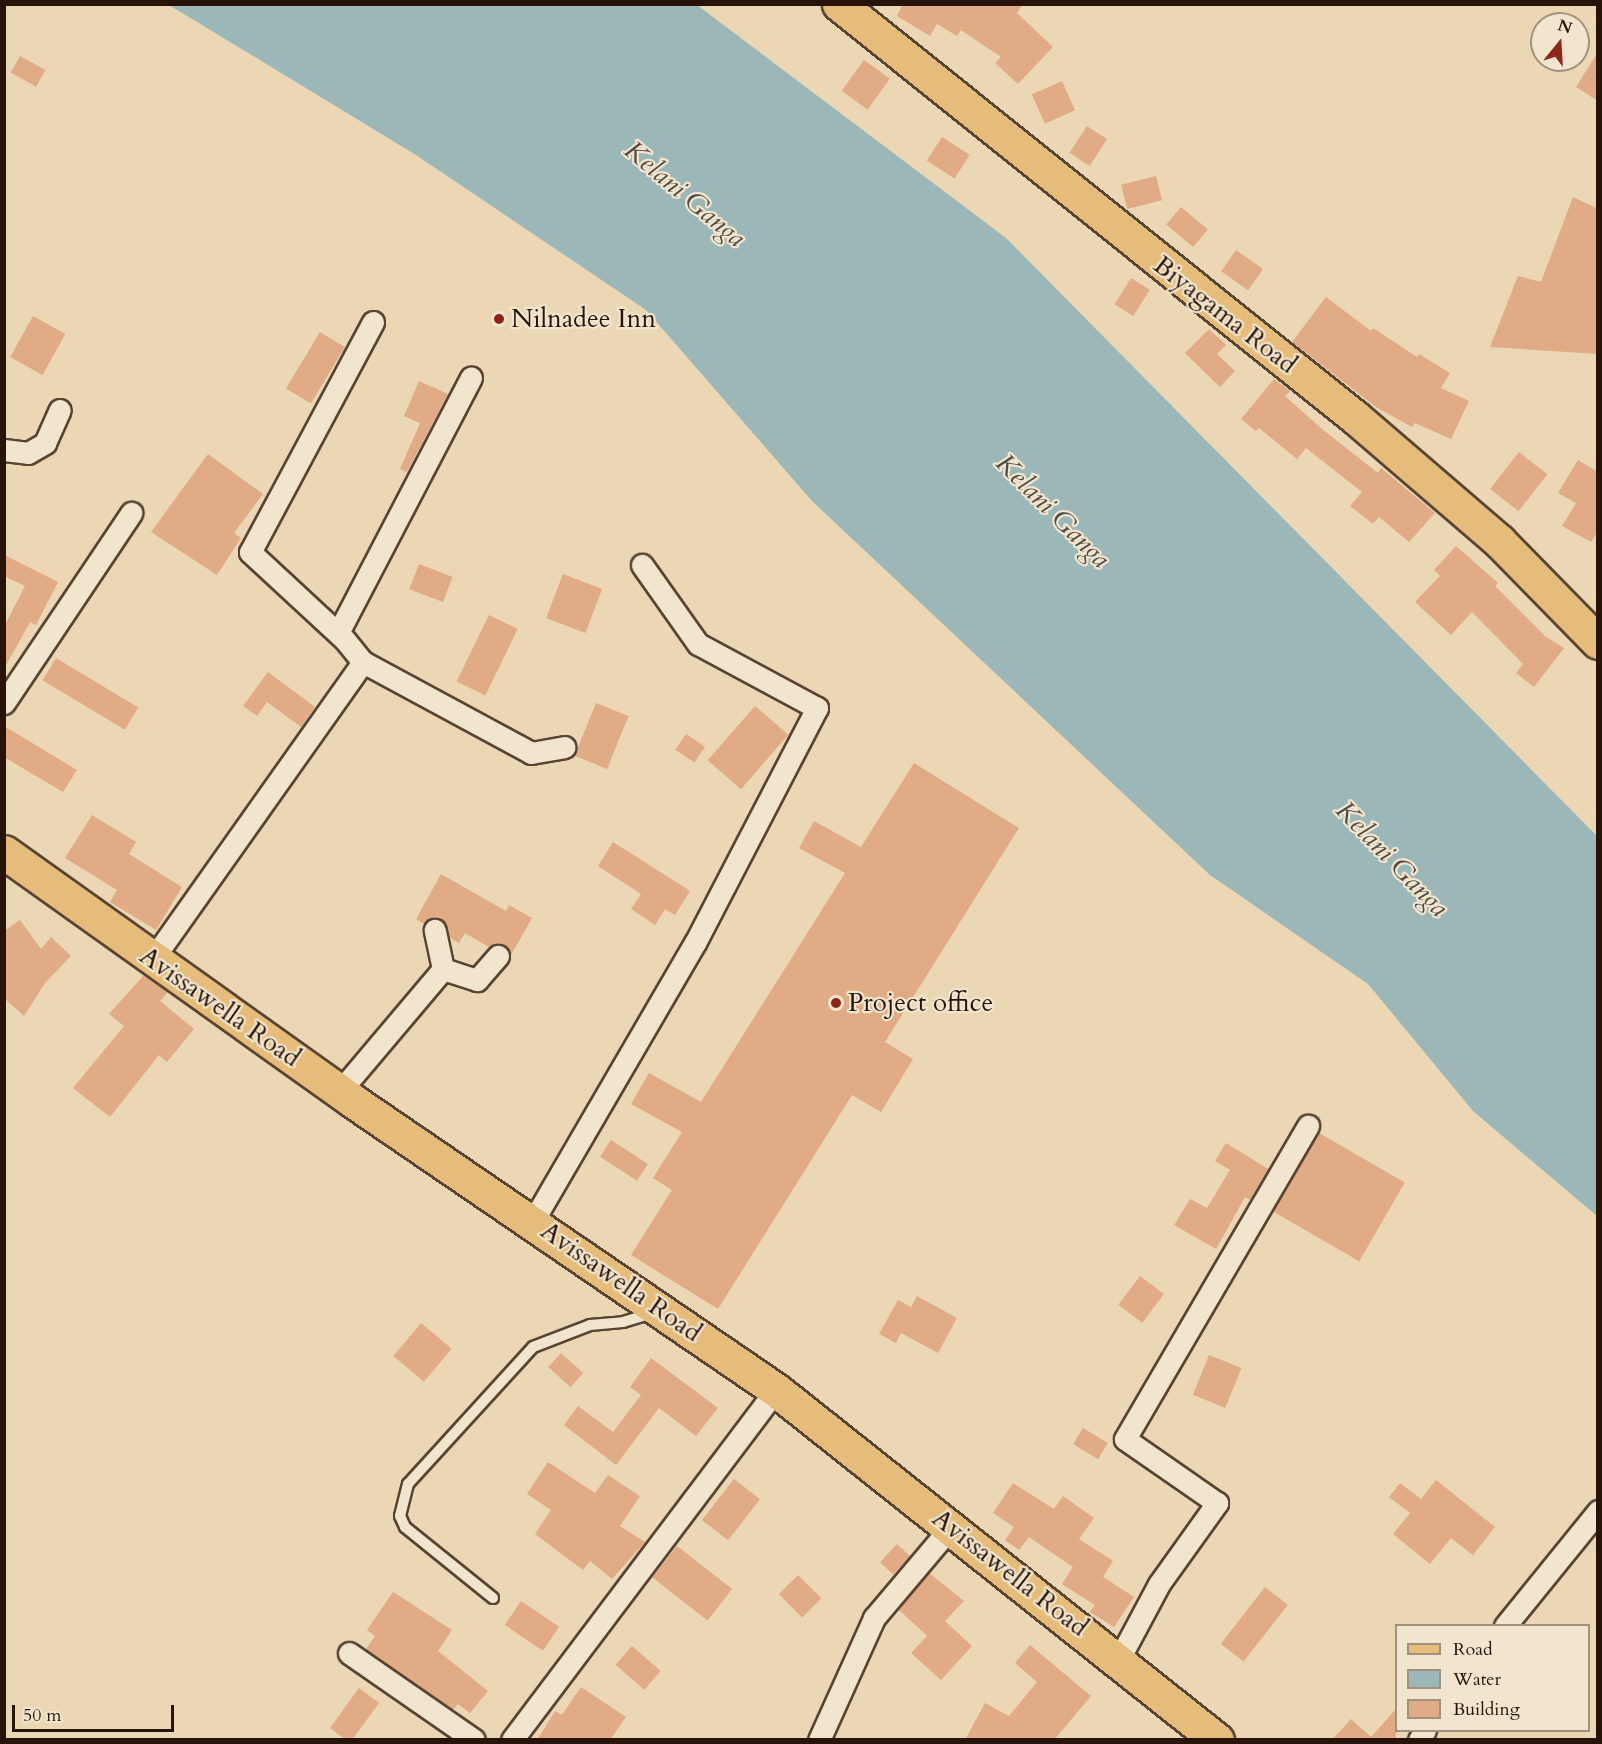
<!DOCTYPE html>
<style>
body{margin:0}
#map{position:relative;width:1602px;height:1744px;overflow:hidden;background:#ebd7b4;font-family:Cardo,serif}
div>[style]{position:absolute}
.water>*{inset:0;background:#9cb7b8}
.building>*{inset:0;background:#e0ab85;transform-origin:0 0}
.roads{filter:drop-shadow(2px 0 #584432) drop-shadow(-2px 0 #584432) drop-shadow(0 2px #584432) drop-shadow(0 -2px #584432)}
.lane>*{height:10px;margin:-5px;padding:0 5px;transform-origin:5px;border-radius:5px;background:#f2e5ce}
.street>*{height:21px;margin:-10.5px;padding:0 10.5px;transform-origin:10.5px;border-radius:10.5px;background:#f2e5ce}
.primary>*{height:33px;margin:-16.5px;padding:0 16.5px;transform-origin:16.5px;border-radius:16.5px;background:#e6bc7a}
.dots>*{width:16px;height:16px;translate:-50% -50%;box-sizing:border-box;border:3px solid #f2e5ce;border-radius:50%}
span{translate:-50% -50%;white-space:nowrap;text-align:center;line-height:1.15;-webkit-text-stroke:4.5px #f2e5ce;paint-order:stroke}
.street-label{font-size:26px;color:#271307}
.poi-label{font-size:26px;color:#271307}
.left{translate:0 -50%;text-align:left}
.water-label{font-size:27px;color:#504c45;font-style:italic}
.frame{position:absolute;inset:0;border:6px solid #271307;pointer-events:none}
.legend{position:absolute;left:1395px;top:1624px;width:195px;height:108px;box-sizing:border-box;background:#f2e5ce;border:2px solid #a1917e;margin:0;padding:8px 10px;list-style:none;font-size:18px;color:#271307}
.legend li{display:flex;align-items:center;gap:12px;height:30px}
.legend b{width:30px;border:2px solid #a1917e}
.north{position:absolute;left:1530px;top:12px;width:60px;height:60px;box-sizing:border-box;background:#f2e5ce;border:2px solid #a1917e;border-radius:50%;rotate:18deg;font-size:16px;font-weight:700;line-height:24px;text-align:center;color:#271307}
.north::after{content:'';display:block;margin:auto;width:21px;height:27px;background:#8f2418;clip-path:polygon(50% 0,100% 100%,50% 72%,0 100%)}
.scale{position:absolute;left:12px;top:1705px;width:162px;height:27px;box-sizing:border-box;border:3px solid #271307;border-top:0;padding-left:8px;font-size:18px;line-height:21px;white-space:nowrap;color:#271307;-webkit-text-stroke:4px #f2e5ce;paint-order:stroke}
</style>
<div id="map">
<div class="water">
<div style="clip-path:polygon(169px 5px,697px 5px,1006px 238px,1597px 836px,1597px 1216px,1473px 1111px,1368px 984px,1210px 875px,812px 501px,646px 310px,416px 155px)"></div>
</div>
<div class="building">
<div style="clip-path:polygon(903px 4px,1023px 4px,1017px 13px,1053px 47px,1018px 84px,995px 63px,1001px 57px,961px 30px,957px 36px,937px 24px,930px 36px,897px 16px)"></div>
<div style="clip-path:polygon(1598px 52px,1598px 101px,1576px 87px)"></div>
<div style="left:20px;top:56px;width:29px;height:19px;rotate:29deg"></div>
<div style="left:864px;top:60px;width:32px;height:38px;rotate:36deg"></div>
<div style="left:1062px;top:81px;width:32px;height:33px;rotate:66deg"></div>
<div style="left:1087px;top:126px;width:24px;height:32px;rotate:33deg"></div>
<div style="left:942px;top:137px;width:33px;height:28px;rotate:33deg"></div>
<div style="left:1156px;top:176px;width:25px;height:36px;rotate:76deg"></div>
<div style="clip-path:polygon(1573px 197px,1598px 209px,1598px 354px,1490px 347px,1518px 276px,1541px 282px)"></div>
<div style="left:1181px;top:207px;width:35px;height:23px;rotate:40deg"></div>
<div style="left:1236px;top:250px;width:33px;height:26px;rotate:35deg"></div>
<div style="left:1131px;top:278px;width:22px;height:31px;rotate:32deg"></div>
<div style="clip-path:polygon(1326px 297px,1371px 331px,1373px 328px,1417px 357px,1419px 354px,1450px 373px,1441px 388px,1469px 401px,1451px 439px,1415px 423px,1412px 427px,1376px 407px,1292px 342px)"></div>
<div style="left:33px;top:316px;width:37px;height:47px;rotate:29deg"></div>
<div style="clip-path:polygon(1209px 329px,1226px 345px,1217px 354px,1235px 371px,1220px 387px,1185px 353px)"></div>
<div style="left:320px;top:332px;width:29px;height:66px;rotate:31deg"></div>
<div style="clip-path:polygon(1274px 379px,1290px 391px,1285px 396px,1322px 429px,1378px 473px,1381px 468px,1435px 513px,1409px 542px,1379px 517px,1373px 524px,1350px 506px,1362px 492px,1306px 448px,1297px 459px,1259px 428px,1256px 431px,1241px 419px)"></div>
<div style="clip-path:polygon(419px 381px,448px 394px,407px 472px,400px 469px,420px 423px,404px 416px)"></div>
<div style="left:1519px;top:452px;width:36px;height:47px;rotate:38deg"></div>
<div style="clip-path:polygon(208px 454px,263px 494px,234px 533px,241px 538px,217px 575px,151px 532px)"></div>
<div style="clip-path:polygon(1578px 460px,1598px 472px,1598px 531px,1591px 542px,1562px 526px,1576px 503px,1558px 493px)"></div>
<div style="clip-path:polygon(1456px 546px,1498px 583px,1495px 586px,1545px 636px,1564px 648px,1534px 687px,1516px 673px,1523px 664px,1472px 612px,1451px 635px,1415px 602px,1440px 576px,1434px 570px)"></div>
<div style="clip-path:polygon(4px 555px,58px 582px,36px 625px,30px 622px,4px 669px,4px 627px,25px 586px,4px 576px)"></div>
<div style="left:419px;top:564px;width:36px;height:27px;rotate:21deg"></div>
<div style="left:563px;top:574px;width:42px;height:47px;rotate:21deg"></div>
<div style="left:489px;top:615px;width:32px;height:74px;rotate:26deg"></div>
<div style="left:56px;top:658px;width:96px;height:26px;rotate:31deg"></div>
<div style="clip-path:polygon(268px 672px,315px 707px,301px 727px,267px 702px,257px 716px,243px 706px)"></div>
<div style="left:596px;top:703px;width:35px;height:57px;rotate:22deg"></div>
<div style="left:755px;top:706px;width:44px;height:72px;rotate:41deg"></div>
<div style="clip-path:polygon(4px 726px,77px 770px,63px 792px,4px 757px)"></div>
<div style="left:686px;top:734px;width:23px;height:19px;rotate:34deg"></div>
<div style="clip-path:polygon(914px 763px,1019px 828px,885px 1042px,913px 1059px,881px 1112px,852px 1095px,718px 1309px,631px 1255px,672px 1190px,653px 1178px,682px 1132px,631px 1104px,649px 1073px,701px 1102px,845px 873px,799px 848px,814px 821px,861px 847px)"></div>
<div style="clip-path:polygon(92px 815px,136px 842px,129px 854px,182px 887px,156px 930px,110px 902px,117px 890px,65px 858px)"></div>
<div style="clip-path:polygon(613px 842px,690px 891px,675px 915px,665px 909px,655px 925px,631px 909px,641px 894px,598px 866px)"></div>
<div style="clip-path:polygon(441px 874px,506px 911px,509px 905px,532px 918px,510px 957px,506px 946px,489px 947px,465px 933px,459px 943px,450px 938px,440px 918px,432px 918px,424px 924px,416px 919px)"></div>
<div style="clip-path:polygon(20px 920px,41px 949px,51px 937px,71px 956px,45px 983px,24px 1016px,4px 998px,4px 931px)"></div>
<div style="clip-path:polygon(144px 975px,168px 992px,160px 1001px,194px 1029px,167px 1062px,159px 1055px,110px 1117px,73px 1088px,124px 1026px,109px 1014px)"></div>
<div style="left:1319px;top:1133px;width:99px;height:91px;rotate:30deg"></div>
<div style="left:611px;top:1140px;width:44px;height:20px;rotate:33deg"></div>
<div style="clip-path:polygon(1226px 1143px,1268px 1169px,1250px 1200px,1245px 1197px,1216px 1249px,1174px 1225px,1190px 1199px,1207px 1208px,1230px 1170px,1215px 1161px)"></div>
<div style="left:1140px;top:1276px;width:30px;height:36px;rotate:37deg"></div>
<div style="clip-path:polygon(917px 1296px,957px 1318px,938px 1353px,901px 1333px,896px 1343px,879px 1334px,898px 1300px,911px 1307px)"></div>
<div style="left:421px;top:1323px;width:40px;height:43px;rotate:40deg"></div>
<div style="left:561px;top:1353px;width:30px;height:19px;rotate:42deg"></div>
<div style="left:1209px;top:1355px;width:35px;height:43px;rotate:22deg"></div>
<div style="clip-path:polygon(651px 1358px,718px 1408px,696px 1436px,659px 1408px,616px 1465px,564px 1425px,578px 1406px,613px 1432px,641px 1395px,630px 1387px)"></div>
<div style="left:1083px;top:1428px;width:29px;height:19px;rotate:31deg"></div>
<div style="clip-path:polygon(548px 1462px,595px 1493px,608px 1475px,640px 1496px,620px 1526px,645px 1542px,612px 1579px,590px 1561px,583px 1570px,535px 1534px,551px 1510px,527px 1494px)"></div>
<div style="left:734px;top:1479px;width:33px;height:52px;rotate:38deg"></div>
<div style="clip-path:polygon(1436px 1480px,1495px 1527px,1473px 1555px,1451px 1538px,1430px 1564px,1393px 1534px,1410px 1513px,1389px 1497px,1400px 1483px,1421px 1499px)"></div>
<div style="clip-path:polygon(1013px 1483px,1054px 1509px,1063px 1496px,1094px 1518px,1079px 1539px,1113px 1561px,1103px 1577px,1134px 1597px,1114px 1627px,1090px 1612px,1095px 1605px,1062px 1584px,1073px 1567px,1029px 1537px,1019px 1550px,1005px 1540px,1014px 1527px,993px 1513px)"></div>
<div style="left:897px;top:1544px;width:18px;height:25px;rotate:43deg"></div>
<div style="left:677px;top:1546px;width:70px;height:40px;rotate:38deg"></div>
<div style="clip-path:polygon(929px 1573px,964px 1601px,945px 1621px,972px 1646px,941px 1680px,911px 1653px,927px 1636px,898px 1609px)"></div>
<div style="left:798px;top:1575px;width:33px;height:27px;rotate:45deg"></div>
<div style="left:1265px;top:1587px;width:29px;height:72px;rotate:38deg"></div>
<div style="clip-path:polygon(393px 1592px,452px 1630px,438px 1651px,488px 1691px,470px 1713px,458px 1704px,453px 1710px,366px 1649px,375px 1636px,367px 1630px)"></div>
<div style="left:521px;top:1601px;width:46px;height:29px;rotate:34deg"></div>
<div style="clip-path:polygon(1030px 1645px,1091px 1696px,1054px 1740px,965px 1740px,985px 1703px,1009px 1716px,1037px 1682px,1015px 1663px)"></div>
<div style="left:632px;top:1646px;width:38px;height:25px;rotate:41deg"></div>
<div style="clip-path:polygon(581px 1687px,626px 1717px,610px 1740px,537px 1740px,555px 1711px,562px 1715px)"></div>
<div style="clip-path:polygon(359px 1688px,379px 1703px,352px 1740px,346px 1740px,330px 1728px)"></div>
<div style="clip-path:polygon(1396px 1709px,1396px 1740px,1332px 1740px,1351px 1719px,1371px 1737px)"></div>
</div>
<div class="roads">
<div class="lane">
<div style="left:493px;top:1598px;width:113px;rotate:-141.1deg"></div>
<div style="left:405px;top:1527px;width:12px;rotate:-114deg"></div>
<div style="left:400px;top:1516px;width:33px;rotate:-76deg"></div>
<div style="left:408px;top:1484px;width:185px;rotate:-47.6deg"></div>
<div style="left:533px;top:1347px;width:61px;rotate:-21.1deg"></div>
<div style="left:590px;top:1325px;width:33px;rotate:-5deg"></div>
<div style="left:623px;top:1322px;width:30px;rotate:-17deg"></div>
</div>
<div class="street">
<div style="left:373px;top:322px;width:261px;rotate:118.1deg"></div>
<div style="left:250px;top:552px;width:129px;rotate:42.8deg"></div>
<div style="left:345px;top:640px;width:28px;rotate:51deg"></div>
<div style="left:363px;top:662px;width:191px;rotate:28.4deg"></div>
<div style="left:531px;top:753px;width:34px;rotate:-10deg"></div>
<div style="left:4px;top:450px;width:24px;rotate:7deg"></div>
<div style="left:28px;top:453px;width:20px;rotate:-30deg"></div>
<div style="left:45px;top:443px;width:36px;rotate:-66deg"></div>
<div style="left:338px;top:633px;width:288px;rotate:-62.5deg"></div>
<div style="left:4px;top:703px;width:229px;rotate:-56.2deg"></div>
<div style="left:152px;top:960px;width:365px;rotate:-54.7deg"></div>
<div style="left:443px;top:969px;width:36px;rotate:18deg"></div>
<div style="left:477px;top:980px;width:32px;rotate:-49deg"></div>
<div style="left:340px;top:1091px;width:160px;rotate:-49.8deg"></div>
<div style="left:443px;top:969px;width:40px;rotate:-102deg"></div>
<div style="left:533px;top:1221px;width:322px;rotate:-59.8deg"></div>
<div style="left:695px;top:943px;width:265px;rotate:-62.6deg"></div>
<div style="left:817px;top:708px;width:135px;rotate:-151.7deg"></div>
<div style="left:698px;top:644px;width:97px;rotate:-125.3deg"></div>
<div style="left:1505px;top:1626px;width:148px;rotate:-51deg"></div>
<div style="left:349px;top:1653px;width:152px;rotate:34.8deg"></div>
<div style="left:1119px;top:1659px;width:85px;rotate:-61.9deg"></div>
<div style="left:1159px;top:1584px;width:100px;rotate:-54.4deg"></div>
<div style="left:1217px;top:1503px;width:112px;rotate:-145.2deg"></div>
<div style="left:1125px;top:1439px;width:363px;rotate:-59.7deg"></div>
<div style="left:512px;top:1740px;width:438px;rotate:-53deg"></div>
<div style="left:819px;top:1740px;width:134px;rotate:-65.7deg"></div>
<div style="left:874px;top:1618px;width:119px;rotate:-49.8deg"></div>
<div style="left:1419px;top:1740px;width:12px;rotate:-59deg"></div>
</div>
<div class="primary">
<div style="left:839px;top:4px;width:662px;rotate:38.69deg"></div>
<div style="left:1356px;top:418px;width:189px;rotate:40.7deg"></div>
<div style="left:1499px;top:541px;width:141px;rotate:45.6deg"></div>
<div style="left:4px;top:852px;width:429px;rotate:35.5deg"></div>
<div style="left:353px;top:1101px;width:512px;rotate:34.34deg"></div>
<div style="left:776px;top:1390px;width:563px;rotate:38.44deg"></div>
</div>
</div>
<div class="dots">
<div style="left:499px;top:319px;background:#8f2418"></div>
<div style="left:836px;top:1003px;background:#8f2418"></div>
</div>
<div class="street-label">
<span style="left:1225px;top:315px;rotate:38deg">Biyagama Road</span>
<span style="left:220px;top:1007px;rotate:35deg">Avissawella Road</span>
<span style="left:621px;top:1282px;rotate:35deg">Avissawella Road</span>
<span style="left:1010px;top:1573px;rotate:38deg">Avissawella Road</span>
</div>
<div class="poi-label">
<span class="left" style="left:511px;top:319px">Nilnadee Inn</span>
<span class="left" style="left:848px;top:1003px">Project office</span>
</div>
<div class="water-label">
<span style="left:685px;top:194px;rotate:40deg">Kelani Ganga</span>
<span style="left:1053px;top:511px;rotate:45deg">Kelani Ganga</span>
<span style="left:1392px;top:859px;rotate:46deg">Kelani Ganga</span>
</div>
<div class="frame"></div>
<ul class="legend">
<li><b style="height:8px;background:#e6bc7a"></b>Road</li>
<li><b style="height:16px;background:#9cb7b8"></b>Water</li>
<li><b style="height:16px;background:#e0ab85"></b>Building</li>
</ul>
<div class="north">N</div>
<div class="scale">50 m</div>
</div>
